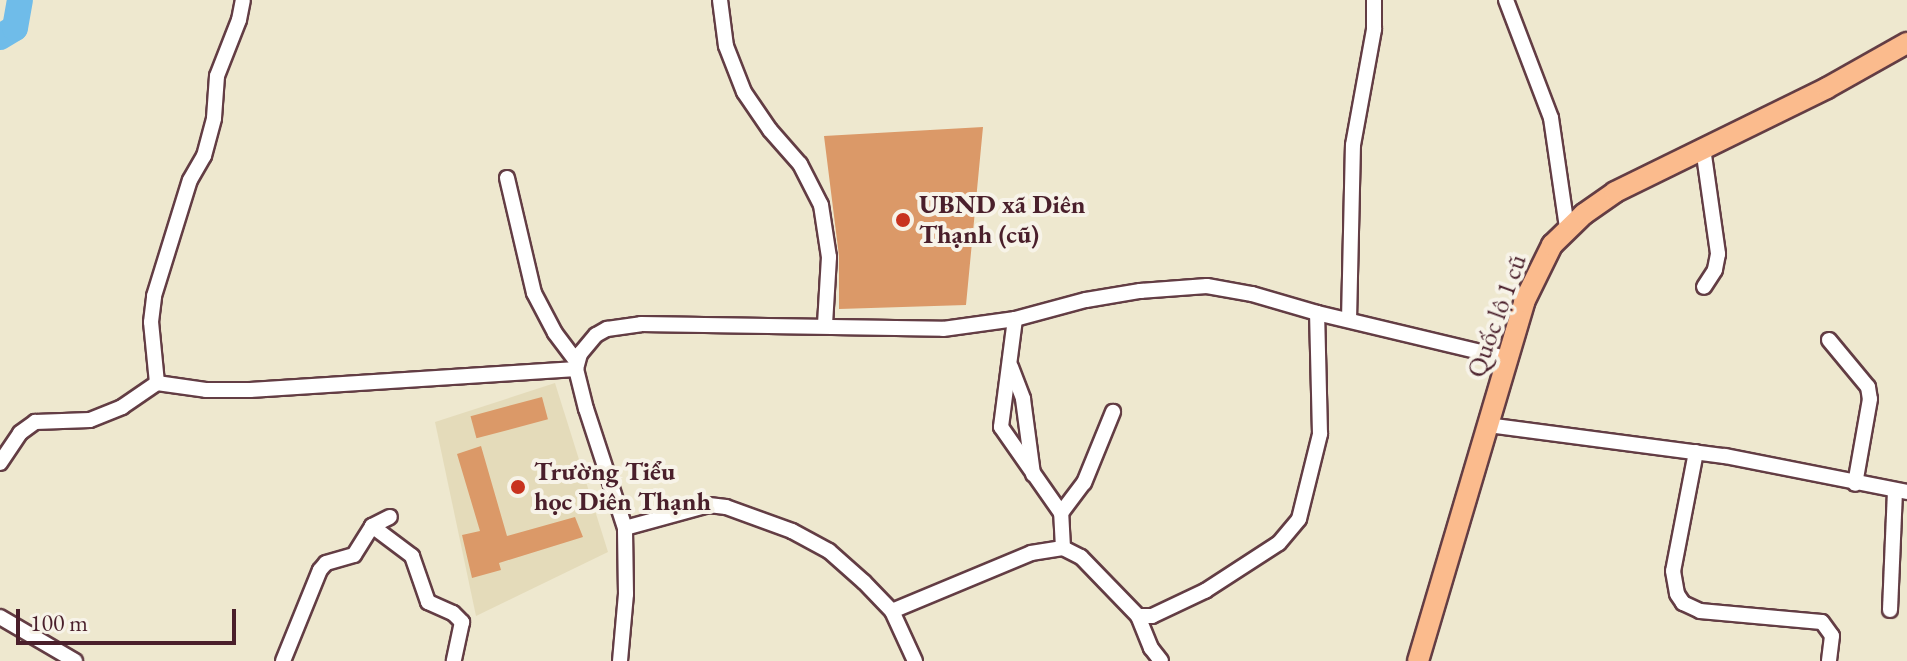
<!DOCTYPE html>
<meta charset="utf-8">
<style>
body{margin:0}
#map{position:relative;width:1907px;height:661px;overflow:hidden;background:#eee8cf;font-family:"EB Garamond",serif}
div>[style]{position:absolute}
.built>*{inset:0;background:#e4dbba}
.river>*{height:26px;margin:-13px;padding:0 13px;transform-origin:13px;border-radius:13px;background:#6fbce9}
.building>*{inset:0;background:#db9968;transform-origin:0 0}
.roads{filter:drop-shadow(2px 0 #633d44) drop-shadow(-2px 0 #633d44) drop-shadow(0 2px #633d44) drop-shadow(0 -2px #633d44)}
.minor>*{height:14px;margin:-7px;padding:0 7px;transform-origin:7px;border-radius:7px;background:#fff}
.primary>*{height:20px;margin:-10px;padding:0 10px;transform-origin:10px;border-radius:10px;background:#fbbb8d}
.dots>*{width:22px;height:22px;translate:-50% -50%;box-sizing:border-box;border:4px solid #f7f3e8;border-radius:50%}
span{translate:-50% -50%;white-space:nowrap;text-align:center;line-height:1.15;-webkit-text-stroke:8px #f7f3e8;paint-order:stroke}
.poi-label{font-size:26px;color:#4a1f2b;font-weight:700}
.left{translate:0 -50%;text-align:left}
.street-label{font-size:26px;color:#4a1f2b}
.scale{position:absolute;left:16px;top:609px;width:220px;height:36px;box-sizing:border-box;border:4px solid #4a1f2b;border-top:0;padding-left:10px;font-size:24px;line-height:28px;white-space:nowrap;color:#4a1f2b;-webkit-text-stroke:6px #f7f3e8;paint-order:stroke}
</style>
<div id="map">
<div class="built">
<div style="clip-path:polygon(555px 383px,608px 552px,476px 616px,435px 422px)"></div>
</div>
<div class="river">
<div style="left:0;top:37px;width:17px;rotate:-31deg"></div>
<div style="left:15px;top:28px;width:28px;rotate:-80deg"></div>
</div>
<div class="building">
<div style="clip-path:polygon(983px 127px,966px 305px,839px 309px,839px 256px,824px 136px)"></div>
<div style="left:542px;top:397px;width:23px;height:74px;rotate:75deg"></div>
<div style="clip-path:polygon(481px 446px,507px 536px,575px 517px,583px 537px,499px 563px,501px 570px,472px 578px,462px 535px,480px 531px,457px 454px)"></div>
</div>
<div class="roads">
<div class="minor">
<div style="left:720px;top:0;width:46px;rotate:82.6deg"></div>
<div style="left:726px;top:46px;width:49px;rotate:68.6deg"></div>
<div style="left:744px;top:92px;width:46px;rotate:55.6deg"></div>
<div style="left:770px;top:130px;width:45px;rotate:48.6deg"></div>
<div style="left:800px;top:164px;width:46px;rotate:62.9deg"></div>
<div style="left:821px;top:205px;width:53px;rotate:81.3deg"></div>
<div style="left:829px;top:257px;width:68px;rotate:93.4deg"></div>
<div style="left:1506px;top:0;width:126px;rotate:69.1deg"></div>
<div style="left:1551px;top:118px;width:111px;rotate:81.7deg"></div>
<div style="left:1703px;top:148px;width:107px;rotate:81.9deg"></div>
<div style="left:1718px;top:254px;width:16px;rotate:101deg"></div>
<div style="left:1715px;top:270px;width:20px;rotate:123deg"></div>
<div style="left:507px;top:178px;width:118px;rotate:76.8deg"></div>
<div style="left:534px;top:293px;width:45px;rotate:62.3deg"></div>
<div style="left:555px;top:333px;width:36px;rotate:53deg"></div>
<div style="left:1015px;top:319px;width:109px;rotate:97.4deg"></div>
<div style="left:1001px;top:427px;width:105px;rotate:55.1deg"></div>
<div style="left:1349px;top:320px;width:175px;rotate:-88.7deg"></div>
<div style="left:1353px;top:145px;width:118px;rotate:-79.7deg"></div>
<div style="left:1374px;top:29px;width:29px;rotate:-90deg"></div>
<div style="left:1829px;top:340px;width:61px;rotate:50.3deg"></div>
<div style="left:1868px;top:387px;width:12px;rotate:81deg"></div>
<div style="left:1870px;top:399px;width:86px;rotate:100deg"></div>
<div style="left:1011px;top:367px;width:34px;rotate:69deg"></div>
<div style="left:1023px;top:399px;width:76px;rotate:82.4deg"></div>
<div style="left:157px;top:383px;width:49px;rotate:8.1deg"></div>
<div style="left:206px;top:390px;width:44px"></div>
<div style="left:250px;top:390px;width:327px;rotate:-3.7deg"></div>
<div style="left:1488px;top:425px;width:239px;rotate:7.5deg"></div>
<div style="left:1725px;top:456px;width:186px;rotate:11.2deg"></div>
<div style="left:1696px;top:452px;width:121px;rotate:100.9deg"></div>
<div style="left:1673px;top:571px;width:23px;rotate:80deg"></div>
<div style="left:1677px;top:594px;width:11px;rotate:56deg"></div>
<div style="left:1683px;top:603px;width:19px;rotate:25deg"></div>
<div style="left:1700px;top:611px;width:122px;rotate:5.2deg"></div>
<div style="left:1822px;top:622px;width:17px;rotate:54deg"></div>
<div style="left:1832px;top:636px;width:25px;rotate:97deg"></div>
<div style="left:0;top:463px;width:36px;rotate:-56deg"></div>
<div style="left:20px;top:433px;width:19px;rotate:-36deg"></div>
<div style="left:35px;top:422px;width:55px;rotate:-2.1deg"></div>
<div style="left:90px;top:420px;width:35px;rotate:-22deg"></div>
<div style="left:122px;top:407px;width:42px;rotate:-34.4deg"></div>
<div style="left:157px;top:383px;width:61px;rotate:-95.6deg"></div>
<div style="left:151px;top:322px;width:26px;rotate:-83deg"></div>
<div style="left:154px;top:296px;width:121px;rotate:-72.8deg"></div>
<div style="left:190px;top:180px;width:28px;rotate:-60deg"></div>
<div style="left:204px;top:156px;width:39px;rotate:-75deg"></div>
<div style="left:214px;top:118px;width:42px;rotate:-85.9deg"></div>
<div style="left:217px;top:76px;width:60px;rotate:-68.6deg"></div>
<div style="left:239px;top:20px;width:20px;rotate:-79deg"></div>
<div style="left:372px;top:526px;width:50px;rotate:36.9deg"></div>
<div style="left:412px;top:556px;width:49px;rotate:70.8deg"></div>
<div style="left:428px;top:602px;width:27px;rotate:24deg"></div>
<div style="left:453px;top:613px;width:13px;rotate:45deg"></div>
<div style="left:462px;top:622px;width:40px;rotate:102deg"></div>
<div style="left:625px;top:528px;width:87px;rotate:-15.3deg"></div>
<div style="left:709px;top:505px;width:17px;rotate:7deg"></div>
<div style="left:726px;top:507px;width:70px;rotate:20deg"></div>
<div style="left:792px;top:531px;width:42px;rotate:28.4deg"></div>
<div style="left:829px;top:551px;width:47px;rotate:41.5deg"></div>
<div style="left:864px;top:582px;width:40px;rotate:46deg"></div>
<div style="left:892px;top:611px;width:55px;rotate:65.3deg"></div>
<div style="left:1063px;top:548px;width:35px;rotate:-93deg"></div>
<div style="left:1061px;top:513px;width:38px;rotate:-53deg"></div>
<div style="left:1084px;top:483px;width:77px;rotate:-67.8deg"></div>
<div style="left:1890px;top:610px;width:119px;rotate:-87.6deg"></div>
<div style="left:892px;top:611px;width:151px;rotate:-22.6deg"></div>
<div style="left:1031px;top:553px;width:32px;rotate:-9deg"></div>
<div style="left:1063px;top:548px;width:20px;rotate:27deg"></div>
<div style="left:1081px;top:557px;width:82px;rotate:46deg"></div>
<div style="left:1138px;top:616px;width:14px"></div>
<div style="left:1152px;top:616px;width:59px;rotate:-25.3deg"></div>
<div style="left:1205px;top:591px;width:88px;rotate:-33deg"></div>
<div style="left:1279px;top:543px;width:31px;rotate:-50deg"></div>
<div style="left:1299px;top:519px;width:88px;rotate:-76.1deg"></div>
<div style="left:1320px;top:434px;width:121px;rotate:-91.4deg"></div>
<div style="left:1138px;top:616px;width:35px;rotate:68deg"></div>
<div style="left:1151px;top:648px;width:16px;rotate:52deg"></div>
<div style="left:0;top:617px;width:87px;rotate:30.4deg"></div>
<div style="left:283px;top:661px;width:98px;rotate:-67.9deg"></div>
<div style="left:320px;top:570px;width:9px;rotate:-49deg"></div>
<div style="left:326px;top:563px;width:29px;rotate:-16deg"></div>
<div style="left:354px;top:555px;width:34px;rotate:-58deg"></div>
<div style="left:372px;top:526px;width:20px;rotate:-27deg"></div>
<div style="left:620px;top:661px;width:67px;rotate:-84.9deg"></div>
<div style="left:626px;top:594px;width:66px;rotate:-90.9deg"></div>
<div style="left:625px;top:528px;width:125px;rotate:-108.1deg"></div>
<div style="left:586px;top:409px;width:41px;rotate:-104deg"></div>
<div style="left:576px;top:369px;width:16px;rotate:-75deg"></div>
<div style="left:580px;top:354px;width:25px;rotate:-50deg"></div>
<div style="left:596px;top:335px;width:13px;rotate:-29deg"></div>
<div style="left:607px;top:329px;width:34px;rotate:-8deg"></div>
<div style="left:641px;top:324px;width:302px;rotate:0.9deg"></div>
<div style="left:943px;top:329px;width:73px;rotate:-7.9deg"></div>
<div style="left:1015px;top:319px;width:73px;rotate:-15deg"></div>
<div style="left:1086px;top:300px;width:55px;rotate:-9.5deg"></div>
<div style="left:1140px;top:291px;width:67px;rotate:-4.3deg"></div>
<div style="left:1207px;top:286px;width:46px;rotate:10.1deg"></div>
<div style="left:1252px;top:294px;width:68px;rotate:16.3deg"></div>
<div style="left:1317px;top:313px;width:194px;rotate:13.4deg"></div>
</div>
<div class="primary">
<div style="left:1418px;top:661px;width:374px;rotate:-73.5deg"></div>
<div style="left:1524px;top:302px;width:64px;rotate:-63.8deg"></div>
<div style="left:1552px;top:245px;width:45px;rotate:-44.1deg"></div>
<div style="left:1584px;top:214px;width:38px;rotate:-35deg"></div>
<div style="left:1615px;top:192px;width:236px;rotate:-26.1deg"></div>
<div style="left:1827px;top:88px;width:92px;rotate:-29.4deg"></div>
</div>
</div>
<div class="dots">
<div style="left:903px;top:220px;background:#c8321e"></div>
<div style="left:518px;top:487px;background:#c8321e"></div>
</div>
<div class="poi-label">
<span class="left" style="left:919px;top:220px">UBND xã Diên<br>Thạnh (cũ)</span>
<span class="left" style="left:534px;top:487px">Trường Tiểu<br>học Diên Thạnh</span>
</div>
<div class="street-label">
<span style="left:1497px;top:316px;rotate:-70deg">Quốc lộ 1 cũ</span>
</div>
<div class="scale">100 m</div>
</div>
